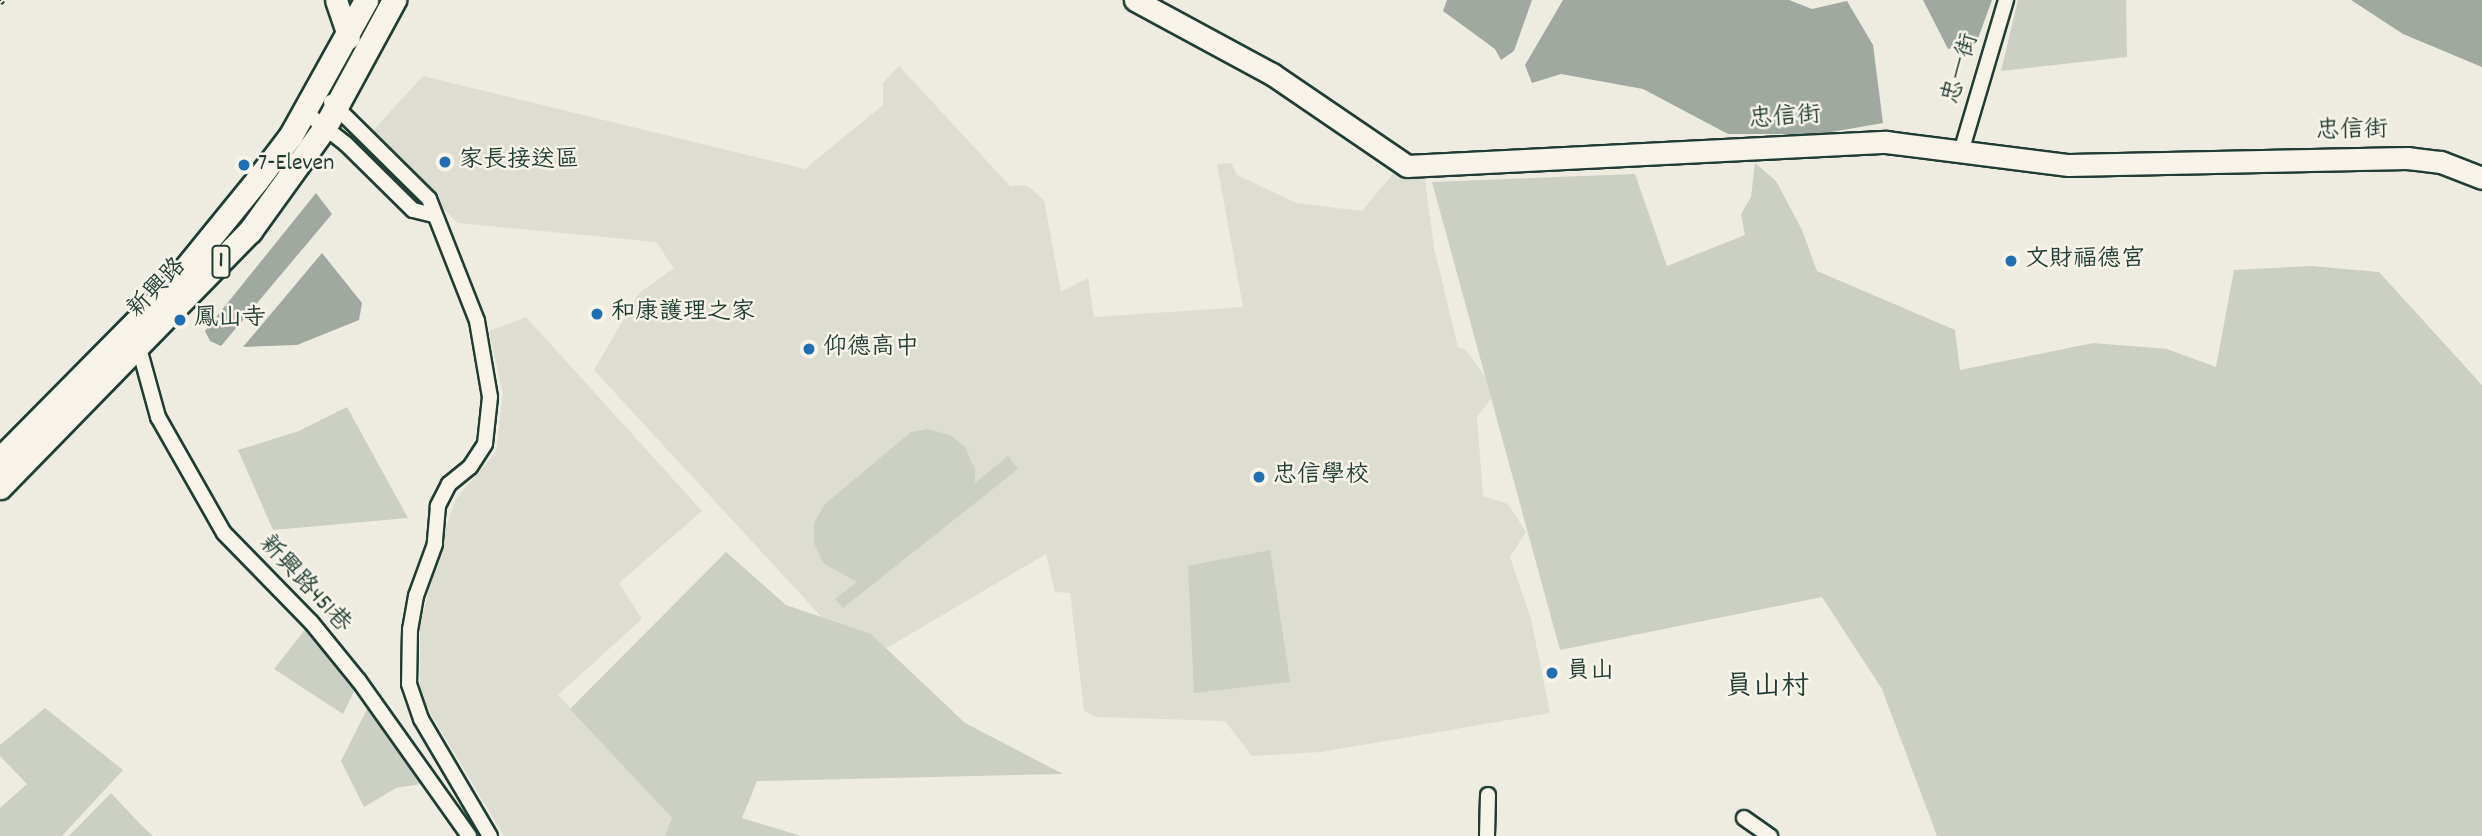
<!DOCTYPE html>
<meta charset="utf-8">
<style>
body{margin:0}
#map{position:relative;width:2482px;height:836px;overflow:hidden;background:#eeece1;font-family:Dekko,"LXGW WenKai TC",sans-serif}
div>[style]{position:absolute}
.built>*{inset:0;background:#ddddd2}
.green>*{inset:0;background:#cccfc4}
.water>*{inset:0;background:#9fa99f}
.roads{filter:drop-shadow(2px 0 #1f3d34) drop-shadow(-2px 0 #1f3d34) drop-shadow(0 2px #1f3d34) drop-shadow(0 -2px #1f3d34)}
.street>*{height:14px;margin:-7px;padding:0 7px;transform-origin:7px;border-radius:7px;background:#f7f3e8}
.secondary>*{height:21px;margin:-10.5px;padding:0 10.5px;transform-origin:10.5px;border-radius:10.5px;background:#f7f3e8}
.primary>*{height:23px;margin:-11.5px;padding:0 11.5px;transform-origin:11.5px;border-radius:11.5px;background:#f7f3e8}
.rail>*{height:6px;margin-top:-3px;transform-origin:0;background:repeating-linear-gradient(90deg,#f7f3e8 0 10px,#1f3d34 0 20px);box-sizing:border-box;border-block:2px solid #1f3d34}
.dots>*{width:19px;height:19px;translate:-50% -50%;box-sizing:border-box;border:4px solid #f7f3e8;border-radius:50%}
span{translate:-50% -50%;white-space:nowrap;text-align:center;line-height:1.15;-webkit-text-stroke:5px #f7f3e8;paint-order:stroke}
.shield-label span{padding:2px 5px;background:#f7f3e8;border:2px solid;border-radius:5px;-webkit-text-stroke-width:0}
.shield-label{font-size:23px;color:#1f3d34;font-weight:700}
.street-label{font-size:24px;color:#1f3d34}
.poi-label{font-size:24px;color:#1f3d34}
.left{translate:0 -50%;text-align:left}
.quarter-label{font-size:28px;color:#1f3d34}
</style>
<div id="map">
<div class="built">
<div style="clip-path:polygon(899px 66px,1010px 186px,1026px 185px,1044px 200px,1061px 292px,1088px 278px,1094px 317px,1243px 307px,1217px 164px,1231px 163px,1237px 175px,1296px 203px,1362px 211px,1396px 170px,1424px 172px,1434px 248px,1458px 347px,1466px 350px,1496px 392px,1477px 417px,1483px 496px,1508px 504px,1526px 532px,1510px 557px,1531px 619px,1550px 713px,1321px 752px,1252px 756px,1225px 721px,1096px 717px,1084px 711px,1070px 593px,1055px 592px,1046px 554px,863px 662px,594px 370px,639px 293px,674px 268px,656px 242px,458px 223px,368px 136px,423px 76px,805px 169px,883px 105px,883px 83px)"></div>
<div style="clip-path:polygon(526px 317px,702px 511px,619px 583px,642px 619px,558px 695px,672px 818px,665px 836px,504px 836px,420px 696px,420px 626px,441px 541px,456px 499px,496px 452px,503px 394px,489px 331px)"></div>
</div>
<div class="green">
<div style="clip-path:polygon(2018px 0,2126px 0,2127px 57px,2001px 71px)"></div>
<div style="clip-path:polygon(1755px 163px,1776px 181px,1802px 230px,1817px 271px,1955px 330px,1960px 370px,2093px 343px,2167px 349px,2216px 367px,2234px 270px,2312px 266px,2379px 272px,2482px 385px,2482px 836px,1937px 836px,1882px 689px,1822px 597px,1560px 650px,1432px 182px,1635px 174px,1667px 266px,1745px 235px,1741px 214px,1751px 197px)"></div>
<div style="clip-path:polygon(347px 407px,408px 518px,273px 530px,238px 450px,299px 431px)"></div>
<div style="clip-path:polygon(928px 429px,950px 435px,965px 447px,975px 469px,975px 483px,1008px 456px,1018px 469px,843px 608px,835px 599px,857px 582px,823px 563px,814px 543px,814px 523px,825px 504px,911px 432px)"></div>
<div style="clip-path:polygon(1270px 550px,1290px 682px,1194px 693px,1188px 566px)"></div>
<div style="clip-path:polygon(726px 552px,786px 605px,871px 634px,965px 723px,1063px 774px,757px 781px,742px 818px,801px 836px,665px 836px,672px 818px,570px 709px)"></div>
<div style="clip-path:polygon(311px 622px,359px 681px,343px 714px,274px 669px)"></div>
<div style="clip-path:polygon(372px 699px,433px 782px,396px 788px,364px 807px,341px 761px)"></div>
<div style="clip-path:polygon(45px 708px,123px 770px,62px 836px,0 836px,0 808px,27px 784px,0 756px,0 745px)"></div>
<div style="clip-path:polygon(111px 793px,142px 826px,153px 836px,69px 836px)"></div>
</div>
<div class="water">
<div style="clip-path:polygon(1447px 0,1532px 0,1514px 51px,1501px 60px,1495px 49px,1443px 11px)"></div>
<div style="clip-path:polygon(1563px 0,1789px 0,1812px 9px,1847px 1px,1873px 45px,1883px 123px,1820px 134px,1728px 134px,1643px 89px,1561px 74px,1532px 83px,1525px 65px)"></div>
<div style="clip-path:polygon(1923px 0,1992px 0,1976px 44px,1948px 49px)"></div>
<div style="clip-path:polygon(2351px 0,2482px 0,2482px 67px,2403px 34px)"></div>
<div style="clip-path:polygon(316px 193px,332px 214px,221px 346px,210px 341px,205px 331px)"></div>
<div style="clip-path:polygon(322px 253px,362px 303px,359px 320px,297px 345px,243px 347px)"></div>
</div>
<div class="roads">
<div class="street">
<div style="left:331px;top:102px;width:138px;rotate:44.7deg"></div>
<div style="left:429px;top:199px;width:131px;rotate:68.5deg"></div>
<div style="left:477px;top:321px;width:77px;rotate:80.3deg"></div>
<div style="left:490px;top:397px;width:47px;rotate:96.1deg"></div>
<div style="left:485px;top:444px;width:27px;rotate:123deg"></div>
<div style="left:470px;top:467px;width:27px;rotate:141deg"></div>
<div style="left:449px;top:484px;width:25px;rotate:117deg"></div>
<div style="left:438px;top:506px;width:38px;rotate:95deg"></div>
<div style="left:435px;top:544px;width:55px;rotate:110.1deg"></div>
<div style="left:416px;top:596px;width:34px;rotate:100deg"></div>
<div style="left:410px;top:629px;width:55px;rotate:91deg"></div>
<div style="left:409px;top:684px;width:37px;rotate:71deg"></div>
<div style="left:421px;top:719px;width:136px;rotate:59.5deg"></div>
<div style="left:304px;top:111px;width:53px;rotate:38.2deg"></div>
<div style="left:346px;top:144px;width:94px;rotate:44.6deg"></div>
<div style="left:413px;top:210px;width:21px;rotate:14deg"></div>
<div style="left:1961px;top:152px;width:159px;rotate:-73.5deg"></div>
<div style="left:139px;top:348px;width:72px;rotate:74.6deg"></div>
<div style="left:158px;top:417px;width:133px;rotate:60.4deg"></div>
<div style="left:224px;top:533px;width:124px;rotate:45.7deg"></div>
<div style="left:311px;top:622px;width:76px;rotate:50.9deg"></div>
<div style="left:359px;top:681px;width:190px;rotate:54.6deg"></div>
<div style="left:1744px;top:818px;width:32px;rotate:35deg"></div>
<div style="left:1487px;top:836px;width:41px;rotate:-88.6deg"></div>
</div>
<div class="secondary">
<div style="left:336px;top:0;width:40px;rotate:71.1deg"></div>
<div style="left:1135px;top:0;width:156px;rotate:28.4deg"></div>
<div style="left:1272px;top:74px;width:163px;rotate:34.3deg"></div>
<div style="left:1407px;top:166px;width:480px;rotate:-2.9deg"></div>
<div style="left:1886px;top:142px;width:184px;rotate:7.2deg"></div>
<div style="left:2069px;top:165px;width:338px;rotate:-1.2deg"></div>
<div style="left:2407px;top:158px;width:34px;rotate:7deg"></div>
<div style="left:2441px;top:162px;width:44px;rotate:21.3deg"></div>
</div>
<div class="primary">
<div style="left:0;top:459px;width:243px;rotate:-45.3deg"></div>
<div style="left:171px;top:286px;width:136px;rotate:-50.9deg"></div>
<div style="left:257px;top:180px;width:56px;rotate:-52.9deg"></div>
<div style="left:291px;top:135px;width:154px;rotate:-60.9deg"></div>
<div style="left:0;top:487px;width:358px;rotate:-45.7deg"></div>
<div style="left:250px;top:231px;width:128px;rotate:-54.2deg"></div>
<div style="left:325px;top:127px;width:145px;rotate:-61.5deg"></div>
</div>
</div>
<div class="rail">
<div style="left:0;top:3px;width:4px;rotate:-45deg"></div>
</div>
<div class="dots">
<div style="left:445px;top:162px;background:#1f6fb2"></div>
<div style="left:244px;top:165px;background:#1f6fb2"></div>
<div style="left:2011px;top:261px;background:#1f6fb2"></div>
<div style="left:597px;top:314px;background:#1f6fb2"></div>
<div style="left:180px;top:320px;background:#1f6fb2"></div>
<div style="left:809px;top:349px;background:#1f6fb2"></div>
<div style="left:1259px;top:477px;background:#1f6fb2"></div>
<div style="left:1552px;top:673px;background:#1f6fb2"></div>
</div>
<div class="shield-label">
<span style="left:221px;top:262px">1</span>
</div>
<div class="street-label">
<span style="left:1962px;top:69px;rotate:-73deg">忠一街</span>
<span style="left:1785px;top:119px;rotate:-4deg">忠信街</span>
<span style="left:2352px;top:132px;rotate:-1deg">忠信街</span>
<span style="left:158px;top:289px;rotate:-46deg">新興路</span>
<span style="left:304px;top:585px;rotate:47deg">新興路451巷</span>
</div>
<div class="poi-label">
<span class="left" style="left:459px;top:162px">家長接送區</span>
<span class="left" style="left:258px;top:165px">7-Eleven</span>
<span class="left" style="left:2025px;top:261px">文財福德宮</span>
<span class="left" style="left:611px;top:314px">和康護理之家</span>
<span class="left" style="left:194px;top:320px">鳳山寺</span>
<span class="left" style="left:823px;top:349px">仰德高中</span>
<span class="left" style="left:1273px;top:477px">忠信學校</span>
<span class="left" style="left:1566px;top:673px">員山</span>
</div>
<div class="quarter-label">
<span style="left:1767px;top:689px">員山村</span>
</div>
</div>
